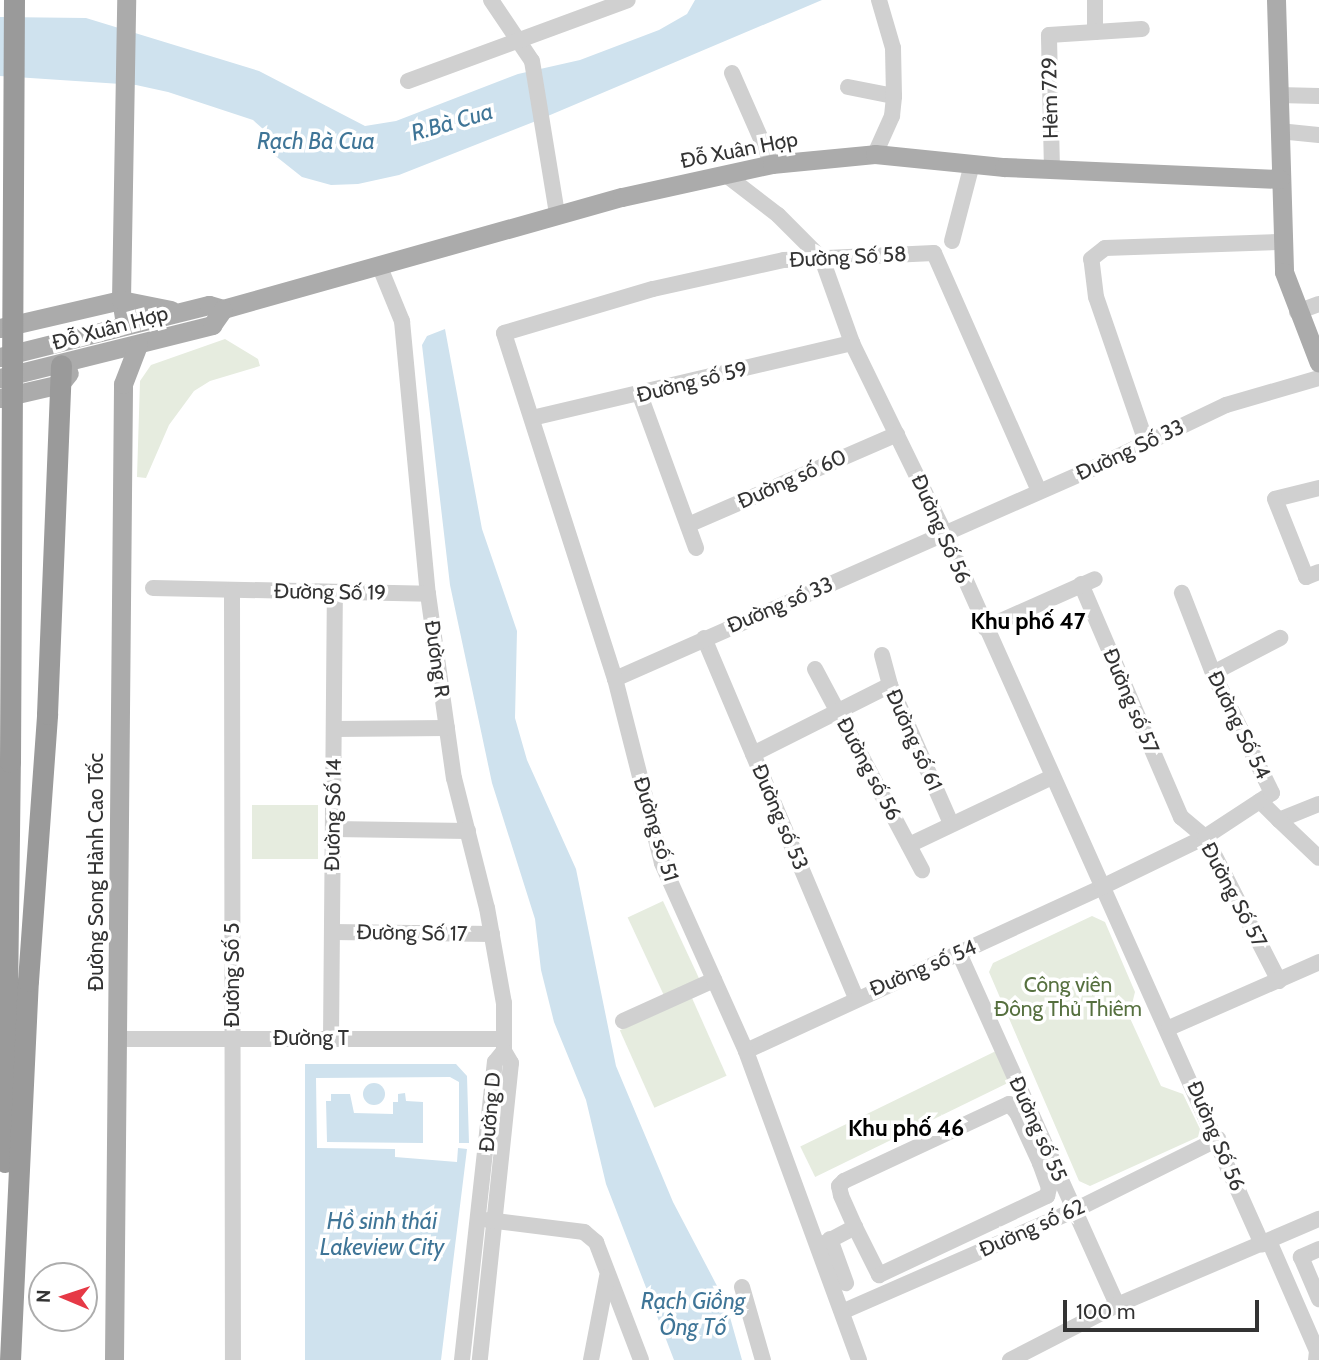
<!DOCTYPE html>
<meta charset="utf-8">
<style>
body{margin:0}
#map{position:relative;width:1319px;height:1360px;overflow:hidden;background:#fff;font-family:Cabin,sans-serif}
div>[style]{position:absolute}
.green>*{inset:0;background:#e6ecdf;transform-origin:0 0}
.water>*{inset:0;background:#cfe2ee}
.round{border-radius:50%}
.minor>*{height:16px;margin:-8px;padding:0 8px;transform-origin:8px;border-radius:8px;background:#d0d0d0}
.major>*{height:19px;margin:-9.5px;padding:0 9.5px;transform-origin:9.5px;border-radius:9.5px;background:#ababab}
.highway>*{height:21px;margin:-10.5px;padding:0 10.5px;transform-origin:10.5px;border-radius:10.5px;background:#9a9a9a}
.highway-bridge>*{height:21px;margin:-10.5px;padding:0 10.5px;transform-origin:10.5px;border-radius:10.5px;background:#9a9a9a}
span{translate:-50% -50%;white-space:nowrap;text-align:center;line-height:1.15;-webkit-text-stroke:7px #fff;paint-order:stroke}
.street-label{font-size:21px;color:#333}
.park-label{font-size:21px;color:#56703f}
.water-label{font-size:23px;color:#3f7597;font-style:italic}
.neighbourhood-label{font-size:23px;color:#000;font-weight:700}
.north{position:absolute;left:28px;top:1262px;width:70px;height:70px;box-sizing:border-box;background:#fff;border:2px solid #adadad;border-radius:50%;rotate:272deg;font-size:19px;font-weight:700;line-height:28px;text-align:center;color:#333}
.north::after{content:'';display:block;margin:auto;width:24px;height:32px;background:#e63946;clip-path:polygon(50% 0,100% 100%,50% 72%,0 100%)}
.scale{position:absolute;left:1063px;top:1300px;width:196px;height:32px;box-sizing:border-box;border:4px solid #333;border-top:0;padding-left:9px;font-size:21px;line-height:24px;white-space:nowrap;color:#333;-webkit-text-stroke:5px #fff;paint-order:stroke}
</style>
<div id="map">
<div class="green">
<div style="clip-path:polygon(225px 339px,258px 359px,260px 366px,210px 381px,194px 391px,169px 425px,146px 478px,137px 477px,140px 381px,151px 365px)"></div>
<div style="left:318px;top:805px;width:54px;height:66px;rotate:90deg"></div>
<div style="left:663px;top:901px;width:89px;height:39px;rotate:65deg"></div>
<div style="clip-path:polygon(1092px 916px,1105px 922px,1135px 992px,1129px 1016px,1161px 1086px,1183px 1094px,1200px 1129px,1198px 1137px,1090px 1186px,1079px 1181px,989px 972px,993px 963px)"></div>
<div style="left:692px;top:998px;width:85px;height:79px;rotate:66deg"></div>
<div style="left:998px;top:1050px;width:34px;height:220px;rotate:64deg"></div>
</div>
<div class="water">
<div style="clip-path:polygon(695px 0,822px 0,536px 121px,399px 175px,358px 184px,331px 185px,302px 177px,273px 154px,264px 142px,263px 129px,253px 120px,168px 92px,136px 85px,0 76px,0 17px,86px 18px,259px 71px,365px 126px,396px 121px,518px 74px,580px 60px,659px 30px,687px 14px)"></div>
<div style="clip-path:polygon(445px 329px,482px 529px,517px 631px,515px 718px,527px 760px,576px 869px,616px 1066px,673px 1202px,726px 1303px,742px 1360px,674px 1360px,606px 1184px,586px 1100px,554px 1022px,541px 970px,535px 919px,492px 783px,450px 585px,422px 345px,427px 336px)"></div>
<div style="clip-path:polygon(305px 1064px,456px 1064px,467px 1076px,469px 1143px,459px 1143px,459px 1082px,450px 1077px,316px 1078px,317px 1148px,395px 1149px,395px 1157px,457px 1162px,458px 1148px,467px 1149px,441px 1360px,305px 1360px)"></div>
<div class="round" style="left:363px;top:1083px;width:22px;height:22px"></div>
<div style="clip-path:polygon(405px 1093px,406px 1101px,423px 1102px,423px 1143px,327px 1142px,326px 1101px,331px 1101px,331px 1094px,350px 1094px,354px 1113px,393px 1114px,393px 1102px,398px 1102px,398px 1094px)"></div>
</div>
<div class="minor">
<div style="left:491px;top:0;width:73px;rotate:56.1deg"></div>
<div style="left:532px;top:61px;width:155px;rotate:80.7deg"></div>
<div style="left:1095px;top:0;width:32px;rotate:90deg"></div>
<div style="left:732px;top:73px;width:99px;rotate:66.3deg"></div>
<div style="left:408px;top:81px;width:234px;rotate:-20.2deg"></div>
<div style="left:848px;top:87px;width:47px;rotate:11.1deg"></div>
<div style="left:1278px;top:95px;width:41px;rotate:1.4deg"></div>
<div style="left:1279px;top:131px;width:40px;rotate:5.7deg"></div>
<div style="left:875px;top:154px;width:42px;rotate:-65.9deg"></div>
<div style="left:892px;top:116px;width:20px;rotate:-84deg"></div>
<div style="left:894px;top:96px;width:48px;rotate:-91.2deg"></div>
<div style="left:893px;top:48px;width:50px;rotate:-106.3deg"></div>
<div style="left:1052px;top:170px;width:135px;rotate:-91.3deg"></div>
<div style="left:1049px;top:35px;width:93px;rotate:-3.7deg"></div>
<div style="left:726px;top:175px;width:66px;rotate:37.6deg"></div>
<div style="left:778px;top:215px;width:62px;rotate:45deg"></div>
<div style="left:822px;top:259px;width:89px;rotate:70.3deg"></div>
<div style="left:852px;top:343px;width:212px;rotate:64deg"></div>
<div style="left:945px;top:534px;width:778px;rotate:65.94deg"></div>
<div style="left:952px;top:241px;width:80px;rotate:-75.4deg"></div>
<div style="left:379px;top:265px;width:61px;rotate:67.7deg"></div>
<div style="left:402px;top:321px;width:274px;rotate:84.6deg"></div>
<div style="left:428px;top:594px;width:186px;rotate:82deg"></div>
<div style="left:454px;top:778px;width:134px;rotate:75.8deg"></div>
<div style="left:487px;top:908px;width:97px;rotate:79.9deg"></div>
<div style="left:504px;top:1003px;width:48px;rotate:90deg"></div>
<div style="left:504px;top:1051px;width:14px;rotate:60deg"></div>
<div style="left:511px;top:1063px;width:299px;rotate:96deg"></div>
<div style="left:1297px;top:312px;width:23px;rotate:-20deg"></div>
<div style="left:640px;top:395px;width:163px;rotate:69.9deg"></div>
<div style="left:532px;top:418px;width:329px;rotate:-13.2deg"></div>
<div style="left:1146px;top:442px;width:153px;rotate:-109deg"></div>
<div style="left:1096px;top:297px;width:38px;rotate:-97deg"></div>
<div style="left:1091px;top:259px;width:18px;rotate:-38deg"></div>
<div style="left:1105px;top:248px;width:175px;rotate:-2deg"></div>
<div style="left:1319px;top:488px;width:45px;rotate:166deg"></div>
<div style="left:1275px;top:499px;width:84px;rotate:68.3deg"></div>
<div style="left:1306px;top:577px;width:14px;rotate:-21deg"></div>
<div style="left:688px;top:525px;width:228px;rotate:-23.5deg"></div>
<div style="left:1081px;top:584px;width:254px;rotate:66.8deg"></div>
<div style="left:1181px;top:817px;width:31px;rotate:40deg"></div>
<div style="left:1205px;top:837px;width:162px;rotate:62.8deg"></div>
<div style="left:153px;top:588px;width:275px;rotate:1.2deg"></div>
<div style="left:232px;top:591px;width:769px;rotate:89.93deg"></div>
<div style="left:985px;top:628px;width:120px;rotate:-24deg"></div>
<div style="left:704px;top:638px;width:390px;rotate:67.1deg"></div>
<div style="left:882px;top:655px;width:31px;rotate:75deg"></div>
<div style="left:890px;top:685px;width:151px;rotate:66.2deg"></div>
<div style="left:815px;top:669px;width:228px;rotate:62deg"></div>
<div style="left:1213px;top:673px;width:76px;rotate:-27.6deg"></div>
<div style="left:615px;top:679px;width:526px;rotate:-23.79deg"></div>
<div style="left:1096px;top:467px;width:144px;rotate:-25.5deg"></div>
<div style="left:1226px;top:405px;width:97px;rotate:-16.2deg"></div>
<div style="left:334px;top:729px;width:113px;rotate:-0.5deg"></div>
<div style="left:753px;top:754px;width:153px;rotate:-26.7deg"></div>
<div style="left:1260px;top:801px;width:27px;rotate:45deg"></div>
<div style="left:1279px;top:820px;width:43px;rotate:-21.8deg"></div>
<div style="left:1279px;top:820px;width:55px;rotate:43.5deg"></div>
<div style="left:333px;top:829px;width:135px;rotate:0.8deg"></div>
<div style="left:909px;top:845px;width:156px;rotate:-25.4deg"></div>
<div style="left:332px;top:932px;width:160px;rotate:0.7deg"></div>
<div style="left:959px;top:953px;width:386px;rotate:65.8deg"></div>
<div style="left:623px;top:1021px;width:100px;rotate:-24.3deg"></div>
<div style="left:1169px;top:1028px;width:164px;rotate:-23.7deg"></div>
<div style="left:331px;top:1038px;width:446px;rotate:-89.5deg"></div>
<div style="left:117px;top:1039px;width:387px"></div>
<div style="left:746px;top:1051px;width:392px;rotate:-24.7deg"></div>
<div style="left:1102px;top:887px;width:114px;rotate:-25.9deg"></div>
<div style="left:1205px;top:837px;width:80px;rotate:-33.3deg"></div>
<div style="left:1272px;top:793px;width:134px;rotate:-116.2deg"></div>
<div style="left:1213px;top:673px;width:86px;rotate:-111.2deg"></div>
<div style="left:488px;top:1220px;width:97px;rotate:7.1deg"></div>
<div style="left:584px;top:1232px;width:16px;rotate:40deg"></div>
<div style="left:596px;top:1242px;width:126px;rotate:69.1deg"></div>
<div style="left:855px;top:1227px;width:54px;rotate:63.4deg"></div>
<div style="left:879px;top:1275px;width:186px;rotate:-25.2deg"></div>
<div style="left:1047px;top:1196px;width:8px;rotate:-76deg"></div>
<div style="left:1049px;top:1188px;width:27px;rotate:-110deg"></div>
<div style="left:830px;top:1239px;width:47px;rotate:70deg"></div>
<div style="left:1269px;top:1241px;width:120px;rotate:66.4deg"></div>
<div style="left:1317px;top:1351px;width:9px;rotate:96deg"></div>
<div style="left:819px;top:1246px;width:41px;rotate:-27.8deg"></div>
<div style="left:855px;top:1227px;width:35px;rotate:-114deg"></div>
<div style="left:841px;top:1195px;width:9px;rotate:-103deg"></div>
<div style="left:839px;top:1186px;width:7px;rotate:-45deg"></div>
<div style="left:844px;top:1181px;width:182px;rotate:-25deg"></div>
<div style="left:1009px;top:1104px;width:12px;rotate:48deg"></div>
<div style="left:1017px;top:1113px;width:55px;rotate:65.3deg"></div>
<div style="left:1040px;top:1163px;width:13px;rotate:-29deg"></div>
<div style="left:1319px;top:1249px;width:20px;rotate:156deg"></div>
<div style="left:1301px;top:1257px;width:46px;rotate:66.8deg"></div>
<div style="left:742px;top:1287px;width:76px;rotate:74deg"></div>
<div style="left:844px;top:1311px;width:252px;rotate:-23.6deg"></div>
<div style="left:1075px;top:1210px;width:160px;rotate:-26.4deg"></div>
<div style="left:462px;top:1360px;width:300px;rotate:-83.7deg"></div>
<div style="left:495px;top:1062px;width:14px;rotate:-51deg"></div>
<div style="left:591px;top:1360px;width:85px;rotate:-79.1deg"></div>
<div style="left:859px;top:1360px;width:329px;rotate:-110.1deg"></div>
<div style="left:746px;top:1051px;width:206px;rotate:-114.1deg"></div>
<div style="left:662px;top:863px;width:190px;rotate:-104.3deg"></div>
<div style="left:615px;top:679px;width:363px;rotate:-107.8deg"></div>
<div style="left:504px;top:333px;width:155px;rotate:-16.5deg"></div>
<div style="left:653px;top:289px;width:134px;rotate:-12.5deg"></div>
<div style="left:784px;top:260px;width:150px;rotate:-2.7deg"></div>
<div style="left:934px;top:253px;width:260px;rotate:66.2deg"></div>
<div style="left:1010px;top:1360px;width:120px;rotate:-27.2deg"></div>
<div style="left:1117px;top:1305px;width:220px;rotate:-23.1deg"></div>
</div>
<div class="major">
<div style="left:1276px;top:0;width:272px;rotate:88.3deg"></div>
<div style="left:1284px;top:272px;width:97px;rotate:69deg"></div>
<div style="left:125px;top:324px;width:24px;rotate:-99deg"></div>
<div style="left:121px;top:300px;width:300px;rotate:-89deg"></div>
<div style="left:0;top:328px;width:124px;rotate:-13deg"></div>
<div style="left:121px;top:300px;width:51px;rotate:11.3deg"></div>
<div style="left:0;top:357px;width:215px;rotate:-14deg"></div>
<div style="left:209px;top:305px;width:15px;rotate:16deg"></div>
<div style="left:223px;top:309px;width:414px;rotate:-15.7deg"></div>
<div style="left:622px;top:197px;width:154px;rotate:-12.4deg"></div>
<div style="left:772px;top:164px;width:103px;rotate:-5.5deg"></div>
<div style="left:875px;top:154px;width:130px;rotate:5.8deg"></div>
<div style="left:1004px;top:167px;width:276px;rotate:2.5deg"></div>
<div style="left:0;top:378px;width:219px;rotate:-14deg"></div>
<div style="left:212px;top:325px;width:19px;rotate:-55deg"></div>
<div style="left:0;top:398px;width:62px;rotate:-13.1deg"></div>
<div style="left:60px;top:384px;width:14px;rotate:-51deg"></div>
<div style="left:114px;top:1360px;width:976px;rotate:-89.47deg"></div>
<div style="left:123px;top:384px;width:42px;rotate:-69deg"></div>
</div>
<div class="highway">
<div style="left:5px;top:1162px;width:400px;rotate:-89.3deg"></div>
<div style="left:10px;top:1360px;width:379px;rotate:-87.3deg"></div>
<div style="left:28px;top:981px;width:268px;rotate:-85.9deg"></div>
<div style="left:47px;top:714px;width:349px;rotate:-87.7deg"></div>
</div>
<div class="highway-bridge">
<div style="left:10px;top:762px;width:762px;rotate:-89.7deg"></div>
</div>
<div class="street-label">
<span style="left:1050px;top:98px;rotate:-91deg">Hẻm 729</span>
<span style="left:739px;top:150px;rotate:-11deg">Đỗ Xuân Hợp</span>
<span style="left:848px;top:257px;rotate:-3deg">Đường Số 58</span>
<span style="left:110px;top:328px;rotate:-15deg">Đỗ Xuân Hợp</span>
<span style="left:692px;top:382px;rotate:-14deg">Đường số 59</span>
<span style="left:1130px;top:450px;rotate:-25deg">Đường Số 33</span>
<span style="left:792px;top:479px;rotate:-24deg">Đường số 60</span>
<span style="left:941px;top:529px;rotate:66deg">Đường Số 56</span>
<span style="left:330px;top:592px;rotate:1deg">Đường Số 19</span>
<span style="left:780px;top:605px;rotate:-23deg">Đường số 33</span>
<span style="left:437px;top:659px;rotate:82deg">Đường R</span>
<span style="left:1131px;top:701px;rotate:67deg">Đường số 57</span>
<span style="left:1239px;top:725px;rotate:64deg">Đường Số 54</span>
<span style="left:914px;top:740px;rotate:66deg">Đường số 61</span>
<span style="left:869px;top:769px;rotate:62deg">Đường số 56</span>
<span style="left:333px;top:815px;rotate:-89deg">Đường Số 14</span>
<span style="left:780px;top:817px;rotate:67deg">Đường số 53</span>
<span style="left:656px;top:829px;rotate:73deg">Đường số 51</span>
<span style="left:96px;top:872px;rotate:-90deg">Đường Song Hành Cao Tốc</span>
<span style="left:1234px;top:895px;rotate:62deg">Đường Số 57</span>
<span style="left:412px;top:933px;rotate:1deg">Đường Số 17</span>
<span style="left:923px;top:968px;rotate:-23deg">Đường số 54</span>
<span style="left:232px;top:975px;rotate:-90deg">Đường Số 5</span>
<span style="left:311px;top:1038px">Đường T</span>
<span style="left:490px;top:1112px;rotate:-85deg">Đường D</span>
<span style="left:1038px;top:1129px;rotate:66deg">Đường số 55</span>
<span style="left:1216px;top:1136px;rotate:67deg">Đường Số 56</span>
<span style="left:1032px;top:1228px;rotate:-24deg">Đường số 62</span>
</div>
<div class="park-label">
<span style="left:1068px;top:997px">Công viên<br>Đông Thủ Thiêm</span>
</div>
<div class="water-label">
<span style="left:452px;top:122px;rotate:-16deg">R.Bà Cua</span>
<span style="left:316px;top:141px">Rạch Bà Cua</span>
<span style="left:382px;top:1234px">Hồ sinh thái<br>Lakeview City</span>
<span style="left:693px;top:1314px">Rạch Giồng<br>Ông Tố</span>
</div>
<div class="neighbourhood-label">
<span style="left:1028px;top:621px">Khu phố 47</span>
<span style="left:906px;top:1128px">Khu phố 46</span>
</div>
<div class="north">N</div>
<div class="scale">100 m</div>
</div>
